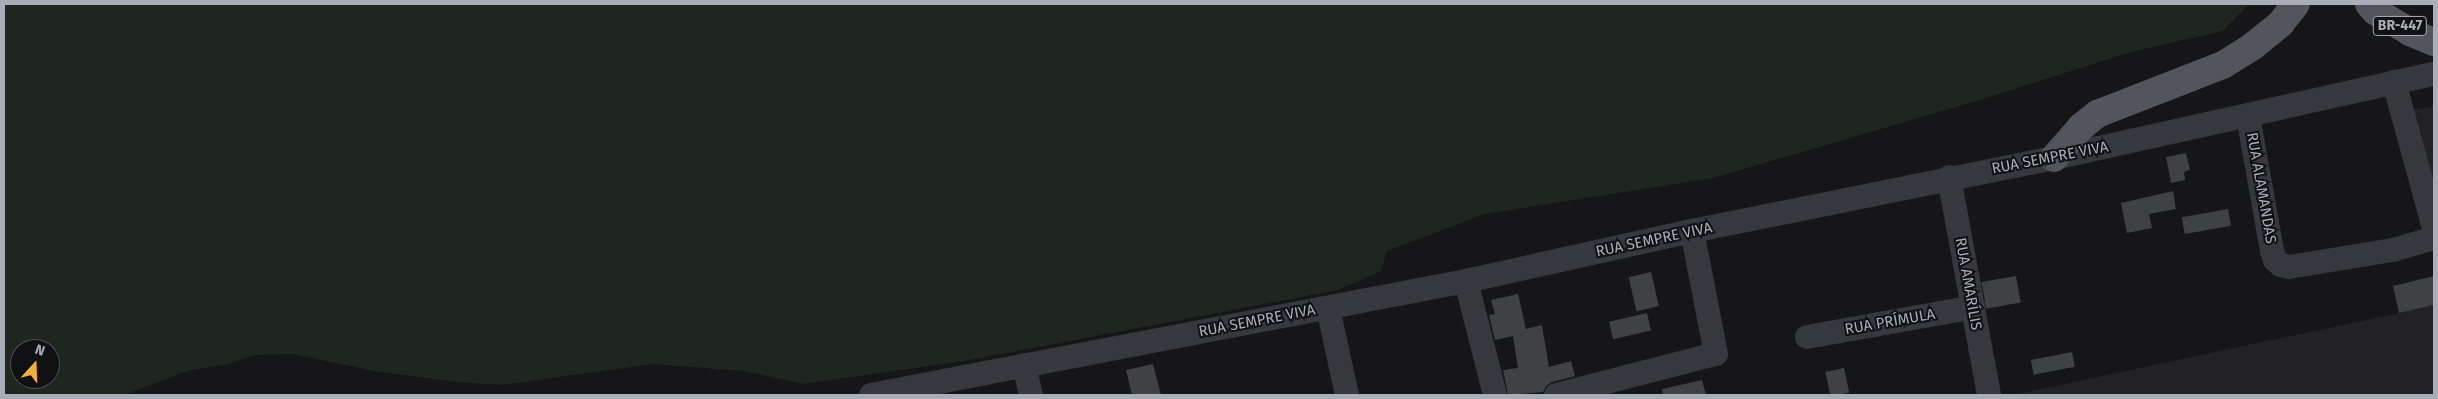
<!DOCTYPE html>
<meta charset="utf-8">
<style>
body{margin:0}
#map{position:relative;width:2438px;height:399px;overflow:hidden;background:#161618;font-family:"Fira Sans",sans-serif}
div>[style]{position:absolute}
.built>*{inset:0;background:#222225}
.green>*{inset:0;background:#1e261f}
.building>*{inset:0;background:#404145;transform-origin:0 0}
.minor>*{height:24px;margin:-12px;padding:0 12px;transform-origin:12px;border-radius:12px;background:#37383d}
.major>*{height:28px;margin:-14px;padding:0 14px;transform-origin:14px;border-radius:14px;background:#53555c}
span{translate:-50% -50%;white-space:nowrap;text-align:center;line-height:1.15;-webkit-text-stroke:4px #111113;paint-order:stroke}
.shield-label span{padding:1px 4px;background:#111113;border:1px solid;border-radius:4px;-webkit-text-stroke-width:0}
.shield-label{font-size:14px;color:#a8adb8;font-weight:700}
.street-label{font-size:15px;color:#a8adb8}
.frame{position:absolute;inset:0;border:5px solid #a8adb8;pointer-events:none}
.north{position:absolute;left:10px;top:339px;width:50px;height:50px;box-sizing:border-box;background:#111113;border:1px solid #4d4f55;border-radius:50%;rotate:20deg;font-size:14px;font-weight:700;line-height:20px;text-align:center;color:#a8adb8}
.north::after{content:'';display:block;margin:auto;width:18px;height:22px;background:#f2b134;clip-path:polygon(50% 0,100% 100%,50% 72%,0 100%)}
</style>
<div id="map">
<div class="built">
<div style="clip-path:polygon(2434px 106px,2434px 199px,2411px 110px)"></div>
<div style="clip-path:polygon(2434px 305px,2434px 395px,2018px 394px,2399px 313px)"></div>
</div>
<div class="green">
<div style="clip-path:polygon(evenodd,4px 4px,2249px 4px,2223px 31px,2131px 52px,1977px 101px,1713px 178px,1485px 214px,1387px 251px,1381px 271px,1338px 290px,964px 361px,803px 384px,743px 371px,652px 364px,502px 385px,456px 382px,374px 371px,293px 354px,254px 355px,229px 364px,190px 370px,124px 395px,4px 395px,4px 4px,20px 349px,50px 349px,50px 379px,20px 379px,20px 349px)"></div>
</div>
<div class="building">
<div style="clip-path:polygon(2186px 153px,2190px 170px,2184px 172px,2185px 180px,2171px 183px,2166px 157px)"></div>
<div style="clip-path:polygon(2173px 191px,2176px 209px,2149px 214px,2152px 228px,2127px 233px,2121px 203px)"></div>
<div style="left:2228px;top:209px;width:17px;height:47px;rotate:80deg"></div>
<div style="left:1651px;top:272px;width:35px;height:23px;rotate:77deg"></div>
<div style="left:2016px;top:276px;width:27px;height:35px;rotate:80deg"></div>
<div style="clip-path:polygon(2434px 276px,2434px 305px,2399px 313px,2393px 286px)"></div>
<div style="clip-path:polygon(1518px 294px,1526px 329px,1542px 325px,1549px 367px,1571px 361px,1575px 376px,1552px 382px,1546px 386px,1543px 392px,1508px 395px,1503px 370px,1518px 368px,1513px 336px,1495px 340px,1489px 315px,1495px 314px,1491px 300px)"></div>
<div style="left:1647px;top:313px;width:18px;height:39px;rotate:77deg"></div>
<div style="left:2072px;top:352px;width:15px;height:42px;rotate:79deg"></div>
<div style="clip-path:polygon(1153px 364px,1161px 395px,1132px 395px,1126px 370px)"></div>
<div style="left:1844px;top:368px;width:25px;height:19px;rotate:78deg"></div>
<div style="clip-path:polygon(1702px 380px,1706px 395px,1663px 395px,1662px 389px)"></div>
</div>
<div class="minor">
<div style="left:2394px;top:82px;width:151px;rotate:74.7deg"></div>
<div style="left:2248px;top:116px;width:137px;rotate:79.9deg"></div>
<div style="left:2272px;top:251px;width:9px;rotate:72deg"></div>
<div style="left:2275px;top:260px;width:8px;rotate:40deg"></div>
<div style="left:2281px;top:265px;width:8px;rotate:14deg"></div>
<div style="left:2289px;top:267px;width:105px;rotate:-9.3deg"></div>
<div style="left:2393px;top:250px;width:43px;rotate:-16.3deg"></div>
<div style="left:1949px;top:177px;width:222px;rotate:79.6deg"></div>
<div style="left:1466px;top:281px;width:118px;rotate:75.7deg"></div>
<div style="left:1328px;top:308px;width:89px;rotate:77.7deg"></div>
<div style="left:1807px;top:337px;width:169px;rotate:-10.2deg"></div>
<div style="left:1024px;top:365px;width:31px;rotate:77deg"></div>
<div style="left:871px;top:395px;width:606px;rotate:-10.85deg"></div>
<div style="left:1466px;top:281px;width:231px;rotate:-12.5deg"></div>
<div style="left:1692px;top:231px;width:369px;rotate:-11.4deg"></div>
<div style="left:2054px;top:158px;width:389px;rotate:-12.5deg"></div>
<div style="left:1556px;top:395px;width:165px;rotate:-14.4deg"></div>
<div style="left:1716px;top:354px;width:125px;rotate:-101deg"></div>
</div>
<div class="major">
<div style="left:2369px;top:4px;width:9px;rotate:49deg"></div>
<div style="left:2375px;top:11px;width:41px;rotate:31deg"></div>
<div style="left:2410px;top:32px;width:26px;rotate:23deg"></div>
<div style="left:2054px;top:158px;width:41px;rotate:-48.9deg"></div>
<div style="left:2081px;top:127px;width:21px;rotate:-39deg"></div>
<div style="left:2097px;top:114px;width:135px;rotate:-21.3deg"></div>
<div style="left:2223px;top:65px;width:36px;rotate:-32deg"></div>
<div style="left:2253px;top:46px;width:36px;rotate:-39deg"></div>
<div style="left:2281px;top:23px;width:24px;rotate:-52deg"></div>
</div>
<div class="shield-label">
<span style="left:2400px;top:26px">BR-447</span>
</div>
<div class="street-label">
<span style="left:2050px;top:158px;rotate:-11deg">RUA SEMPRE VIVA</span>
<span style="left:2261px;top:188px;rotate:80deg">RUA ALAMANDAS</span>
<span style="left:1654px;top:240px;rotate:-12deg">RUA SEMPRE VIVA</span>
<span style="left:1968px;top:284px;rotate:80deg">RUA AMARÍLIS</span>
<span style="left:1257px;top:321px;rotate:-11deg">RUA SEMPRE VIVA</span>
<span style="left:1890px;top:322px;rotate:-10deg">RUA PRÍMULA</span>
</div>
<div class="frame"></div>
<div class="north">N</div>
</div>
